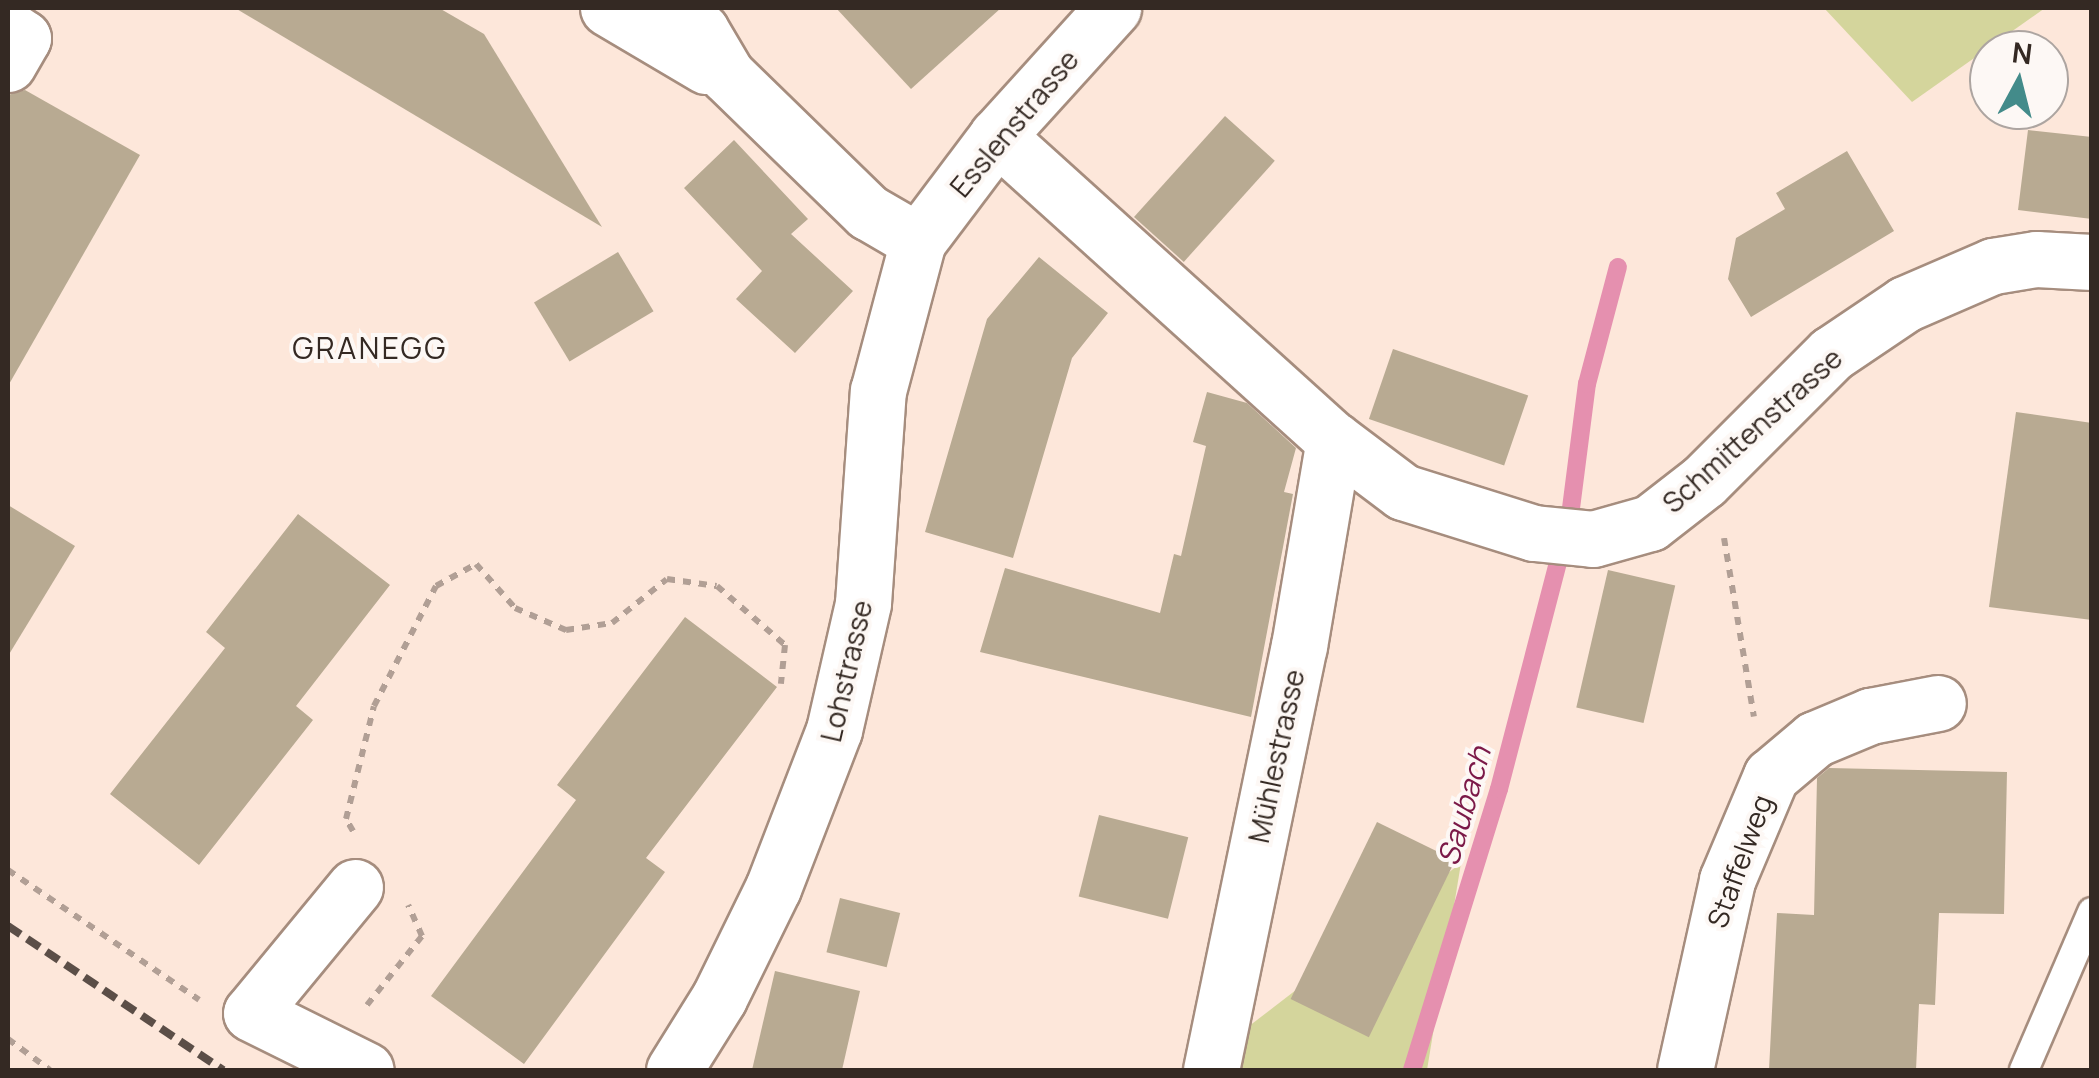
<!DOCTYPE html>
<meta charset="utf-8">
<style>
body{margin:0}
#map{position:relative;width:2099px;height:1078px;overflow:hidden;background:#fde7da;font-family:Manrope,sans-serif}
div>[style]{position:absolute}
.green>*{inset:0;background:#d4d59c}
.stream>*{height:18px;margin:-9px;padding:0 9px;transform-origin:9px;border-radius:9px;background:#e590af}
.building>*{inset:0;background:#b8aa92;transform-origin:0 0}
.path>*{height:6px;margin-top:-3px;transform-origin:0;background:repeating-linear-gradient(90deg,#b19f95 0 8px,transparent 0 16px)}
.roads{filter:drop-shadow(2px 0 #a68d7e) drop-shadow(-2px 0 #a68d7e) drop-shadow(0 2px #a68d7e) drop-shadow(0 -2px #a68d7e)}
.service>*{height:28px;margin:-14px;padding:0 14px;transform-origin:14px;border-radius:14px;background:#fff}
.minor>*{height:55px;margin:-27.5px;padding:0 27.5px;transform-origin:27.5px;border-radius:27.5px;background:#fff}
.rail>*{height:8px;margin-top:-4px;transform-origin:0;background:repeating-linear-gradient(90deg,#5b4e47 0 15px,transparent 0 23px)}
span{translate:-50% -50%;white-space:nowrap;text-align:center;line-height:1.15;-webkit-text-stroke:8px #fdf8f5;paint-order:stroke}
.street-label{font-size:28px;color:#342923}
.neighbourhood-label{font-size:30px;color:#342923;letter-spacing:2.5px}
.water-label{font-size:30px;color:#7b1948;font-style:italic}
.frame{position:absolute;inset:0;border:10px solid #342923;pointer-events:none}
.north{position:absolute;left:1969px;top:30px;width:100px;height:100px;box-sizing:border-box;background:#fdf8f5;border:2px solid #ada5a1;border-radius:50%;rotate:7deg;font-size:28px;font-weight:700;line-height:40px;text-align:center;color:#342923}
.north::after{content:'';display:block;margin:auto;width:35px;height:45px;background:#438b8a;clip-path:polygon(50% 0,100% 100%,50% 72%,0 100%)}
</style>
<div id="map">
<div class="green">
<div style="clip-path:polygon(1824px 8px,2045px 8px,1912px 102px)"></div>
<div style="clip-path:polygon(1461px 863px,1427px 1070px,1192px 1070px)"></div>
</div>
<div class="stream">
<div style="left:1570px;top:516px;width:133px;rotate:-82.7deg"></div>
<div style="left:1587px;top:384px;width:121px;rotate:-75.2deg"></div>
<div style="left:1412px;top:1070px;width:294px;rotate:-72.8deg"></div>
<div style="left:1499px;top:789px;width:242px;rotate:-75.4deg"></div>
</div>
<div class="building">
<div style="clip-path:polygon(235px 8px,439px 8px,484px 34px,602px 227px)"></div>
<div style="clip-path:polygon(836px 8px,1001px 8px,911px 89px)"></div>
<div style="clip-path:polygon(25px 90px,140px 155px,8px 386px,8px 95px)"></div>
<div style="left:1225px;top:116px;width:67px;height:136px;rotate:42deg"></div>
<div style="clip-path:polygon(2028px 130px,2092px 137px,2092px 219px,2018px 210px)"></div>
<div style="clip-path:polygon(734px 140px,808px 219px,791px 234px,853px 291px,795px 353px,736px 299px,762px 271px,684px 188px)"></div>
<div style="clip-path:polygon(1847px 151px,1894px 231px,1751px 317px,1728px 279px,1736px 238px,1785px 209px,1776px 193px)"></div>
<div style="left:618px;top:252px;width:69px;height:98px;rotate:59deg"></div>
<div style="clip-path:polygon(1039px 257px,1108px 313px,1072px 358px,1013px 558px,925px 532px,987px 319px)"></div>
<div style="left:1393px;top:349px;width:143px;height:74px;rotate:19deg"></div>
<div style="clip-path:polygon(1207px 392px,1247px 403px,1296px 448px,1284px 492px,1293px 494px,1251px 717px,980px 652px,1005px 568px,1160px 613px,1174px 554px,1181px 556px,1206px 446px,1193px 442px)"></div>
<div style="clip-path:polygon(2016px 412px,2092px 423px,2092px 620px,1989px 607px)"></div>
<div style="clip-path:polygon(8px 505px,75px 546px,8px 656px)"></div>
<div style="clip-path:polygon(298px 514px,390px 585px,296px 706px,313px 720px,199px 865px,110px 794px,225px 648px,206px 632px)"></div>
<div style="left:1608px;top:570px;width:69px;height:141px;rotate:13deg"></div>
<div style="clip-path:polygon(685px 617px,777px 687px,646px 858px,665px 872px,524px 1064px,431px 996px,576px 800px,557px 785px)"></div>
<div style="clip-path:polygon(1829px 768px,2007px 772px,2004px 914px,1939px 913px,1935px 1005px,1919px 1004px,1916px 1070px,1769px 1070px,1777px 913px,1814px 915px,1817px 778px)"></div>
<div style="left:1099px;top:815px;width:92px;height:84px;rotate:14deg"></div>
<div style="left:1377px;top:822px;width:87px;height:197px;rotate:26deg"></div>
<div style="left:840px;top:898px;width:62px;height:56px;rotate:14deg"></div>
<div style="clip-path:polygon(775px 971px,860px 991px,842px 1070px,752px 1070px)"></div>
</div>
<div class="path">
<div style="left:1724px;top:538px;width:181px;rotate:80.5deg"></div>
<div style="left:353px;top:831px;width:14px;rotate:-120deg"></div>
<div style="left:346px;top:819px;width:116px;rotate:-76.1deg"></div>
<div style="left:374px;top:706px;width:135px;rotate:-62.7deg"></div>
<div style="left:436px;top:586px;width:46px;rotate:-28.8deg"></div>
<div style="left:476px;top:564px;width:59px;rotate:48.4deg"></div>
<div style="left:515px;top:608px;width:56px;rotate:23.3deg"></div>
<div style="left:566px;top:630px;width:47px;rotate:-8.7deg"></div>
<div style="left:612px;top:623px;width:70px;rotate:-38.7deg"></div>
<div style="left:667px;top:579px;width:50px;rotate:8deg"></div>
<div style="left:717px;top:586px;width:90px;rotate:40.9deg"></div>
<div style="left:785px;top:645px;width:39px;rotate:96deg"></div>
<div style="left:8px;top:870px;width:231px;rotate:34.2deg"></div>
<div style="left:367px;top:1005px;width:88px;rotate:-51.4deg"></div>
<div style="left:422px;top:936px;width:34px;rotate:-114deg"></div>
<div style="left:8px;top:1039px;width:52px;rotate:36.4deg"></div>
</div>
<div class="roads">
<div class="service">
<div style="left:2024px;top:1070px;width:172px;rotate:-66.7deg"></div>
</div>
<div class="minor">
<div style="left:608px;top:8px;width:114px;rotate:30.6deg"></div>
<div style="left:674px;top:8px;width:35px;rotate:40deg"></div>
<div style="left:701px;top:31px;width:51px;rotate:59.4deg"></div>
<div style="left:727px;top:75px;width:197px;rotate:44.2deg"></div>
<div style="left:868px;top:212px;width:58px;rotate:30.1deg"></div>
<div style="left:8px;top:28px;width:18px;rotate:34deg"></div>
<div style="left:23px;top:38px;width:30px;rotate:120deg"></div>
<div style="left:997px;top:136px;width:454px;rotate:42.1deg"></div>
<div style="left:1334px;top:440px;width:86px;rotate:37deg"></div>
<div style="left:1403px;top:492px;width:137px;rotate:17.4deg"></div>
<div style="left:1534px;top:533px;width:59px;rotate:5.8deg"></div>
<div style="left:1593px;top:539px;width:59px;rotate:-15.7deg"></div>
<div style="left:1650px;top:523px;width:68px;rotate:-37.9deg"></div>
<div style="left:1704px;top:481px;width:180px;rotate:-45deg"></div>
<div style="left:1831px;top:354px;width:89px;rotate:-34deg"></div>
<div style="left:1905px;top:304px;width:96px;rotate:-23.4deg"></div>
<div style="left:1993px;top:266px;width:44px;rotate:-9.2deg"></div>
<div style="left:2036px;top:259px;width:56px;rotate:3.1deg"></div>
<div style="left:355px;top:887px;width:163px;rotate:129.5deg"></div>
<div style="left:251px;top:1013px;width:128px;rotate:26.4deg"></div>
<div style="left:674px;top:1070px;width:85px;rotate:-58deg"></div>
<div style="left:719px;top:998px;width:123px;rotate:-63.9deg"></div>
<div style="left:773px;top:888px;width:169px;rotate:-68.9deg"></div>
<div style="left:834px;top:730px;width:130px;rotate:-77.1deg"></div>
<div style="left:863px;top:603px;width:213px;rotate:-86deg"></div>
<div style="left:878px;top:391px;width:155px;rotate:-75.1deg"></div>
<div style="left:918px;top:241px;width:131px;rotate:-53deg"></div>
<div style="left:997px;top:136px;width:173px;rotate:-47.8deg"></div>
<div style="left:1211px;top:1070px;width:433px;rotate:-78.3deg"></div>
<div style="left:1299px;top:646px;width:209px;rotate:-80.4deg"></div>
<div style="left:1685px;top:1070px;width:195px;rotate:-77.5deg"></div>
<div style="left:1727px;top:880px;width:113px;rotate:-67.1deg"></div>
<div style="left:1771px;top:776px;width:57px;rotate:-40.1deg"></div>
<div style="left:1815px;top:739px;width:60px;rotate:-22.7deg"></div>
<div style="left:1870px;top:716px;width:69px;rotate:-10.8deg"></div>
</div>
</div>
<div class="rail">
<div style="left:8px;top:926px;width:259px;rotate:33.8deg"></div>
</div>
<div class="street-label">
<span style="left:1014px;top:123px;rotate:-50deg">Esslenstrasse</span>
<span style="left:1752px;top:430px;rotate:-42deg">Schmittenstrasse</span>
<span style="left:846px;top:671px;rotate:-77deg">Lohstrasse</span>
<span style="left:1276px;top:756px;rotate:-78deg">Mühlestrasse</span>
<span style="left:1739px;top:861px;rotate:-70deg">Staffelweg</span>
</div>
<div class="neighbourhood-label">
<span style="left:370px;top:348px">GRANEGG</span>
</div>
<div class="water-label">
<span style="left:1464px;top:806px;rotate:-74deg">Saubach</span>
</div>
<div class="frame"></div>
<div class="north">N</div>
</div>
